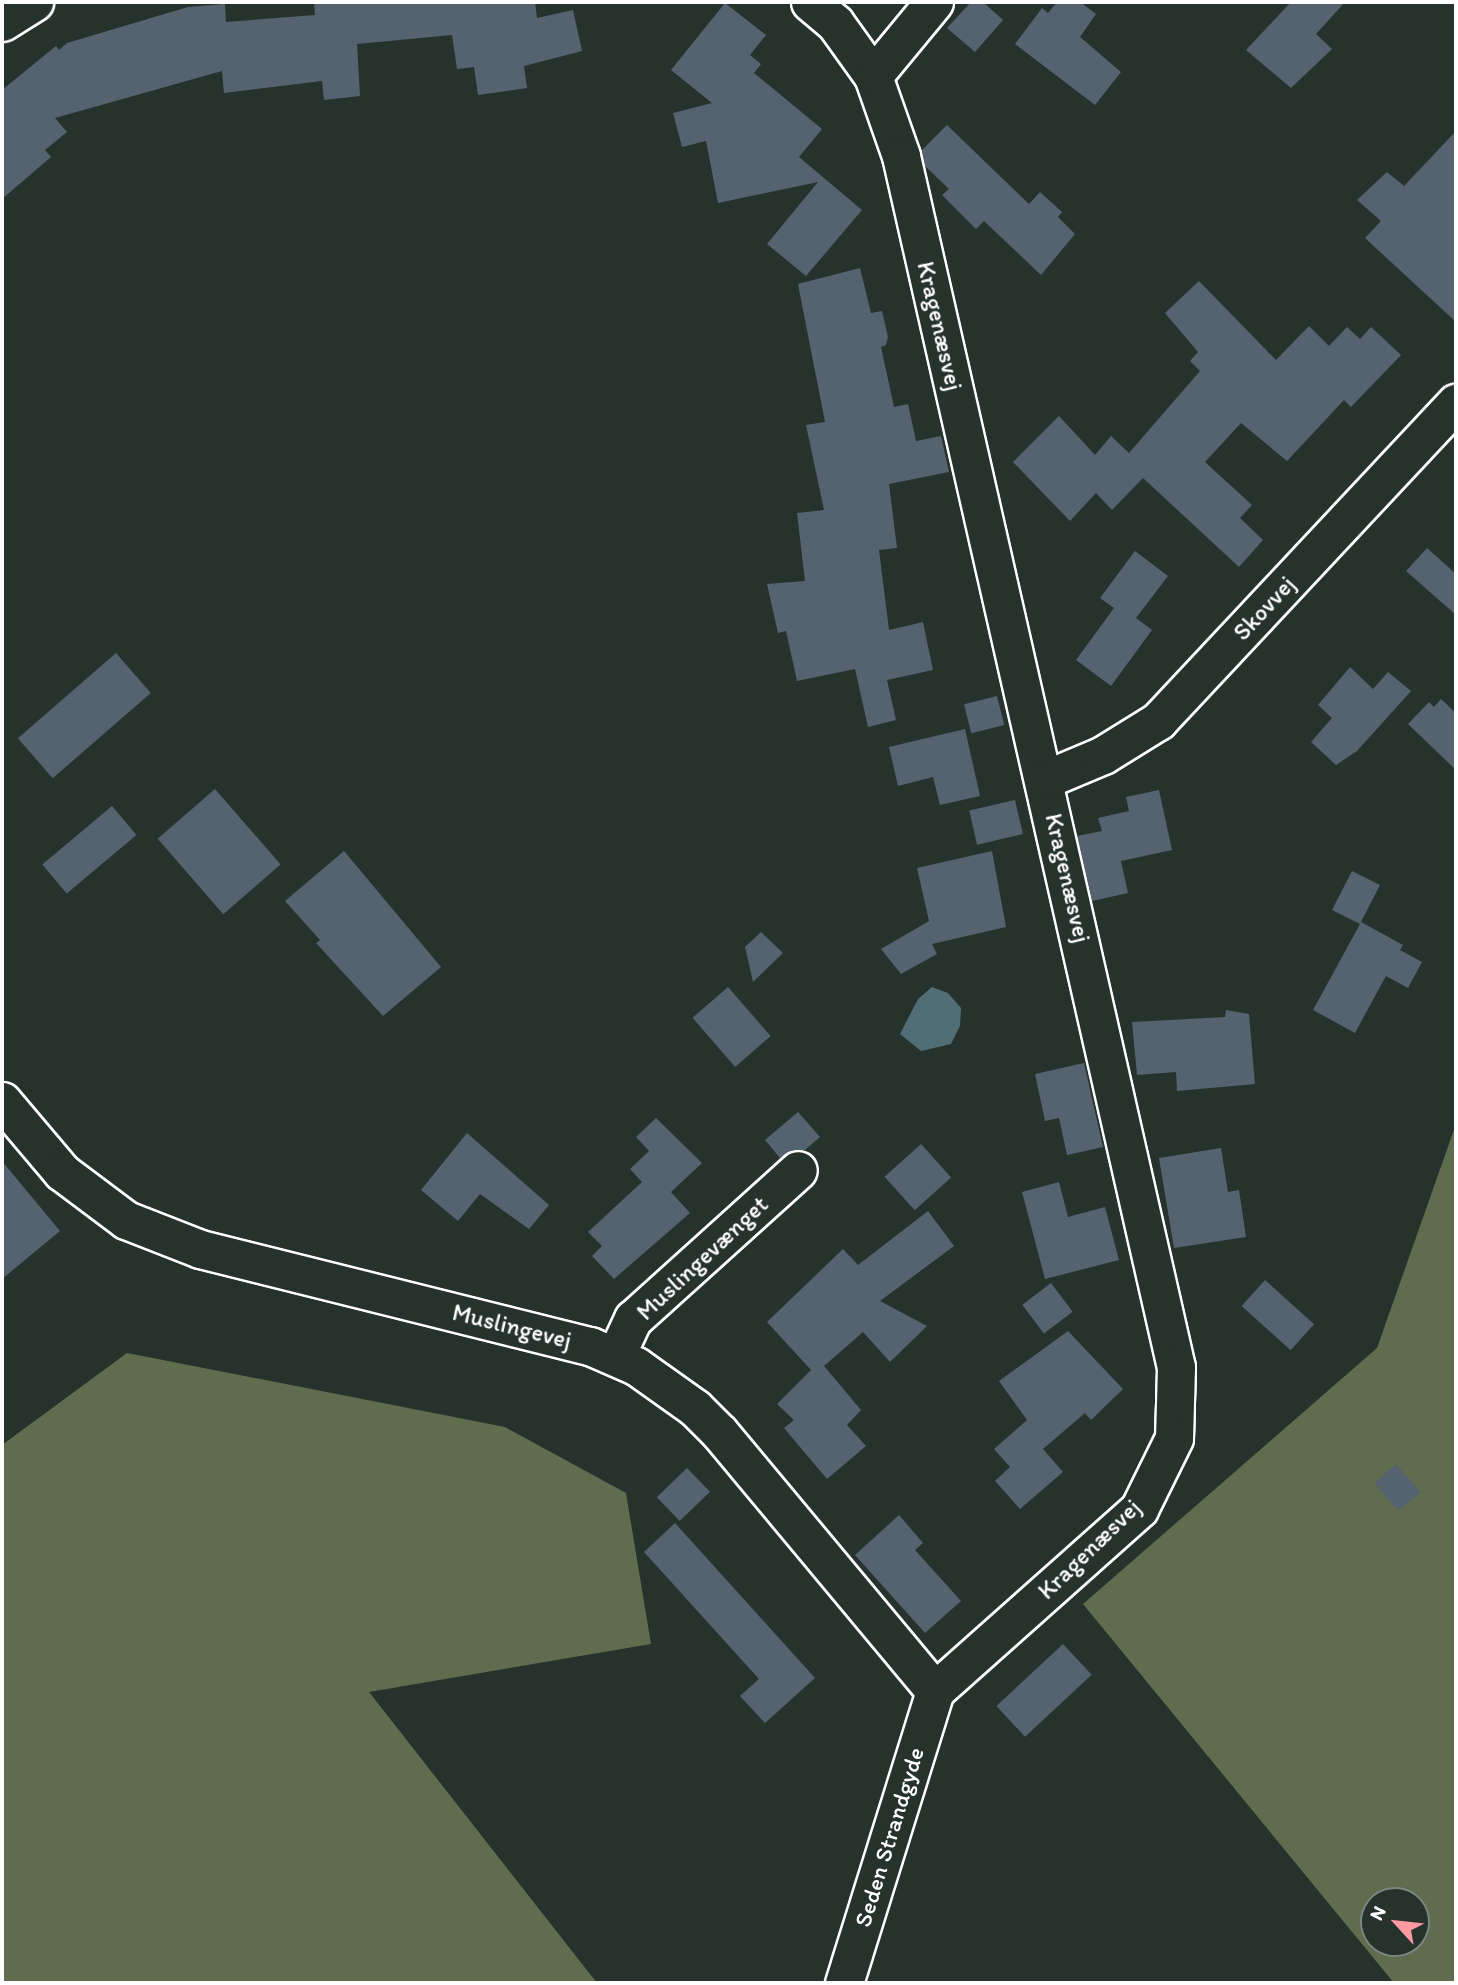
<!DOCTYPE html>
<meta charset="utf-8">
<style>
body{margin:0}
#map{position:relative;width:1458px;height:1985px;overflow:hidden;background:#26332d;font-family:Itim,sans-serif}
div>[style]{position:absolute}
.green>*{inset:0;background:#606c4e}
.water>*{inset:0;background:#516e77}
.building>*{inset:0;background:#55626f;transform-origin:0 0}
.roads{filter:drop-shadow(2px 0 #fff) drop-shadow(-2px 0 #fff) drop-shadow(0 2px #fff) drop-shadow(0 -2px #fff)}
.minor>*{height:37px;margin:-18.5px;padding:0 18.5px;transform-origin:18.5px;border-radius:18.5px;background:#26332d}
span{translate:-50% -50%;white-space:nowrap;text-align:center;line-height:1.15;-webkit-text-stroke:7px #26332d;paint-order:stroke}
.street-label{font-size:24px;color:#fff}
.frame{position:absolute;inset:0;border:4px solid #fff;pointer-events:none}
.north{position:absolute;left:1360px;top:1887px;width:70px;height:70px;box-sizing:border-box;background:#26332d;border:2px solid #7d8581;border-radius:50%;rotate:297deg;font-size:19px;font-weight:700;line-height:28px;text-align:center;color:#fff}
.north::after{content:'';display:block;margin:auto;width:24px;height:32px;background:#ff9aa2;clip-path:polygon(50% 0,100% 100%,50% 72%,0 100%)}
</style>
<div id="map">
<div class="green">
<div style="clip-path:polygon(evenodd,1456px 1124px,1456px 1983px,1394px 1983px,1083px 1604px,1377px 1348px,1456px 1124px,1374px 1901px,1416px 1901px,1416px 1943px,1374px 1943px,1374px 1901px)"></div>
<div style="clip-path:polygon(127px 1353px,505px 1427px,626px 1493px,651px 1644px,369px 1692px,597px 1983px,2px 1983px,2px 1445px)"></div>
</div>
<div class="water">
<div style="clip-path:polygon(932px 987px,948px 993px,961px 1008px,960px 1026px,951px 1044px,921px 1051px,900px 1034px,918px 999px)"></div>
</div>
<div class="building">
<div style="clip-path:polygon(314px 2px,535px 2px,537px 18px,573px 10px,582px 51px,524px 66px,527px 88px,478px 95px,474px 67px,457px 69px,452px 35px,357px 44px,360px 96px,324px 100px,322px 81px,224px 93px,222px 71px,55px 118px,67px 132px,45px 150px,51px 157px,2px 199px,2px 90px,56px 46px,59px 50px,67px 43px,188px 7px,225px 4px,226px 22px,315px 15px)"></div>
<div style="clip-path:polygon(971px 2px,983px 2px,1003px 20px,975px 52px,947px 28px)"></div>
<div style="clip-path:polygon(1057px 2px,1080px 2px,1096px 14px,1080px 37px,1121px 72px,1095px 105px,1015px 44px,1042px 8px,1048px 13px)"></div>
<div style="clip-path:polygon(1291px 2px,1345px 2px,1316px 34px,1332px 49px,1291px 88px,1246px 50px)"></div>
<div style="clip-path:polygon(725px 3px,766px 35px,750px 55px,761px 64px,754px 73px,822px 129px,799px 157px,862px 210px,806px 276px,767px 244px,818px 182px,718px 203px,706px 141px,682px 147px,673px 113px,712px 103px,671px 70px)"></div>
<div style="clip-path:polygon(947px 125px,1029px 204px,1040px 192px,1062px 212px,1058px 217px,1075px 234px,1041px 275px,984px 221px,976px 229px,942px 195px,949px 189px,925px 166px,921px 151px)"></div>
<div style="clip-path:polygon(1456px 131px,1456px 322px,1365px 238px,1381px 221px,1357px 200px,1387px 172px,1404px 186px)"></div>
<div style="clip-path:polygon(860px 268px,871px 313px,882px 311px,888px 337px,886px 345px,881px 347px,894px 407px,908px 404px,916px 441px,941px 436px,949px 472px,889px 484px,897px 548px,879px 550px,889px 630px,923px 622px,933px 670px,887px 680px,896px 720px,868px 727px,855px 669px,797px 681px,786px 631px,778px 633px,767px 584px,805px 581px,797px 513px,824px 510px,806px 425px,825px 422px,798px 284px)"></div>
<div style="clip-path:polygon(1199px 281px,1276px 360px,1309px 326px,1329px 346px,1347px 327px,1360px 339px,1371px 327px,1401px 355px,1351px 407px,1344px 400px,1287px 461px,1241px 423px,1205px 462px,1252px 505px,1240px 518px,1263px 540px,1239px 567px,1143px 478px,1112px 510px,1096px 493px,1070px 521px,1013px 462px,1059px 416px,1095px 455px,1111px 436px,1129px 453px,1200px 371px,1190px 361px,1198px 352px,1165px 313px)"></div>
<div style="clip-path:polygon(1427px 548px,1456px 574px,1456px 615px,1406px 571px)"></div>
<div style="clip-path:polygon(1135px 551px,1168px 576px,1136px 618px,1152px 630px,1111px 686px,1076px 660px,1114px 608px,1100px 598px)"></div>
<div style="left:116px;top:653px;width:53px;height:130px;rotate:49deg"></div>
<div style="clip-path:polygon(1350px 667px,1373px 689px,1388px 672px,1411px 691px,1357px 751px,1336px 765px,1311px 742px,1332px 718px,1318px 705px)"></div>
<div style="left:997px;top:696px;width:30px;height:34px;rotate:76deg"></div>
<div style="clip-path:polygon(1441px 699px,1456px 713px,1456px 770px,1408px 724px,1429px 702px,1434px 707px)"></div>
<div style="clip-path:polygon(965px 729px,980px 796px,940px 805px,933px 777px,898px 786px,889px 747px)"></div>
<div style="left:215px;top:789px;width:100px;height:76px;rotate:49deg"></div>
<div style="clip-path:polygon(1159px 790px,1172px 850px,1121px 861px,1128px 893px,1092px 901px,1077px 836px,1102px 831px,1098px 818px,1129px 811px,1126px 797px)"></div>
<div style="left:1015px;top:800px;width:35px;height:47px;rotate:77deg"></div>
<div style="left:112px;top:806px;width:38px;height:91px;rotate:50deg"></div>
<div style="clip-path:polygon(344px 851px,441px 967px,383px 1016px,316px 943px,320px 940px,285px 901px)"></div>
<div style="clip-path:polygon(992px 851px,1006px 927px,932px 944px,937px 954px,901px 974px,881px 949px,929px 921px,917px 868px)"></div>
<div style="clip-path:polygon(1352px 871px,1380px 885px,1361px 922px,1403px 945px,1400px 950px,1422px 962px,1408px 988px,1386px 976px,1355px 1033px,1313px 1010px,1360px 924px,1332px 910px)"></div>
<div style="clip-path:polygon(761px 932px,783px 953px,753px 982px,745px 947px)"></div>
<div style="left:728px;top:987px;width:65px;height:47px;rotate:49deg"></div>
<div style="clip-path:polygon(1226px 1010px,1249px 1014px,1255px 1084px,1177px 1091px,1176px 1072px,1137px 1075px,1132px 1022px,1225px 1017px)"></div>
<div style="clip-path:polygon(1084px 1063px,1103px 1147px,1067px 1155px,1059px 1118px,1045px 1121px,1035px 1074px)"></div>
<div style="clip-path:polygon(798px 1112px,820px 1137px,805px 1150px,793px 1150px,780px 1158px,765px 1140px)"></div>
<div style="clip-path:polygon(656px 1118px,702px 1163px,671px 1192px,690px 1213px,614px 1279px,592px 1256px,602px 1246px,588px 1232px,642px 1182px,630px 1169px,649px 1151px,636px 1137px)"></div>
<div style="clip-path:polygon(467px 1133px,549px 1205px,529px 1229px,480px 1194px,458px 1221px,421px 1190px)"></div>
<div style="left:921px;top:1144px;width:45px;height:49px;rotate:48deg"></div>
<div style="clip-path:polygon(1221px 1148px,1228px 1192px,1239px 1190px,1246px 1237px,1174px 1248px,1159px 1158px)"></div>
<div style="clip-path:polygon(2px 1161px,60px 1231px,2px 1279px)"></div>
<div style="clip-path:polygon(1059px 1182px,1068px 1217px,1105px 1207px,1119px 1260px,1045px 1279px,1022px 1192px)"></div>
<div style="clip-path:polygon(928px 1211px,954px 1246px,880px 1301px,927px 1326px,890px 1362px,863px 1332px,824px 1366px,861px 1410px,847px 1425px,866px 1446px,827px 1479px,784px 1428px,794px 1420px,777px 1404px,811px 1370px,767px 1322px,843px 1249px,858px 1265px)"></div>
<div style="left:1265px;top:1280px;width:66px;height:35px;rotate:42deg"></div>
<div style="left:1051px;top:1283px;width:36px;height:36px;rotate:53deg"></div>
<div style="clip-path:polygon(1068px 1331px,1123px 1389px,1091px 1420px,1085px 1413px,1043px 1449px,1063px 1472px,1020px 1509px,995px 1481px,1010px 1467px,994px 1449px,1027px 1420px,999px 1381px)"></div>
<div style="left:1396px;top:1464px;width:37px;height:29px;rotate:49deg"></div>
<div style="left:687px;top:1468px;width:33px;height:42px;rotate:46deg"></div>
<div style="clip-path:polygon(899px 1515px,923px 1543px,915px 1550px,961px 1601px,925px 1633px,855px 1555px)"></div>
<div style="clip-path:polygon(675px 1523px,815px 1678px,765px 1723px,740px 1696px,759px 1679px,644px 1552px)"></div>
<div style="left:1063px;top:1644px;width:42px;height:91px;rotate:47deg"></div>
</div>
<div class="roads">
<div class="minor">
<div style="left:810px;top:2px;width:33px;rotate:40deg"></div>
<div style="left:835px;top:23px;width:65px;rotate:54.4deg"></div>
<div style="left:873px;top:76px;width:85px;rotate:70.7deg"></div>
<div style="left:901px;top:156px;width:1242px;rotate:77.21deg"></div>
<div style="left:1176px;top:1367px;width:71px;rotate:91.6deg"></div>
<div style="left:1174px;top:1438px;width:79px;rotate:116.2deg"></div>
<div style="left:1139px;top:1509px;width:273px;rotate:138.3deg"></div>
<div style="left:2px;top:22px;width:38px;rotate:-32deg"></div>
<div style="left:873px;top:76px;width:96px;rotate:-50.5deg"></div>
<div style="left:1046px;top:779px;width:62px;rotate:-22.8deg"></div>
<div style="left:1103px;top:755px;width:65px;rotate:-31.7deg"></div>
<div style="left:1158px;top:721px;width:436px;rotate:-46.9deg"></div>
<div style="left:2px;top:1101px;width:93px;rotate:49.8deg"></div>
<div style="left:62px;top:1172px;width:80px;rotate:36.9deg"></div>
<div style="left:126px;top:1220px;width:79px;rotate:21.4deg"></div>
<div style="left:200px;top:1249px;width:402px;rotate:14deg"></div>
<div style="left:590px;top:1346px;width:50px;rotate:23.5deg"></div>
<div style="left:636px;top:1366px;width:72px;rotate:35.4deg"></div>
<div style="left:695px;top:1408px;width:35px;rotate:45deg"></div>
<div style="left:720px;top:1433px;width:336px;rotate:50.2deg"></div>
<div style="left:616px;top:1355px;width:40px;rotate:-65deg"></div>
<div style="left:633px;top:1319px;width:222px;rotate:-42.1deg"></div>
<div style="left:844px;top:1983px;width:306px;rotate:-72.7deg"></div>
</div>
</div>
<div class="street-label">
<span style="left:940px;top:326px;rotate:77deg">Kragenæsvej</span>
<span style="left:1264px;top:608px;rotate:-47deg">Skovvej</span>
<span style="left:1068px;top:878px;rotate:77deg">Kragenæsvej</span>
<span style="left:702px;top:1258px;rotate:-43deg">Muslingevænget</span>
<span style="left:512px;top:1326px;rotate:14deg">Muslingevej</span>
<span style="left:1089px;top:1549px;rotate:-44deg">Kragenæsvej</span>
<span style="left:889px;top:1837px;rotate:-73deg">Seden Strandgyde</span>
</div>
<div class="frame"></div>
<div class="north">N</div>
</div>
